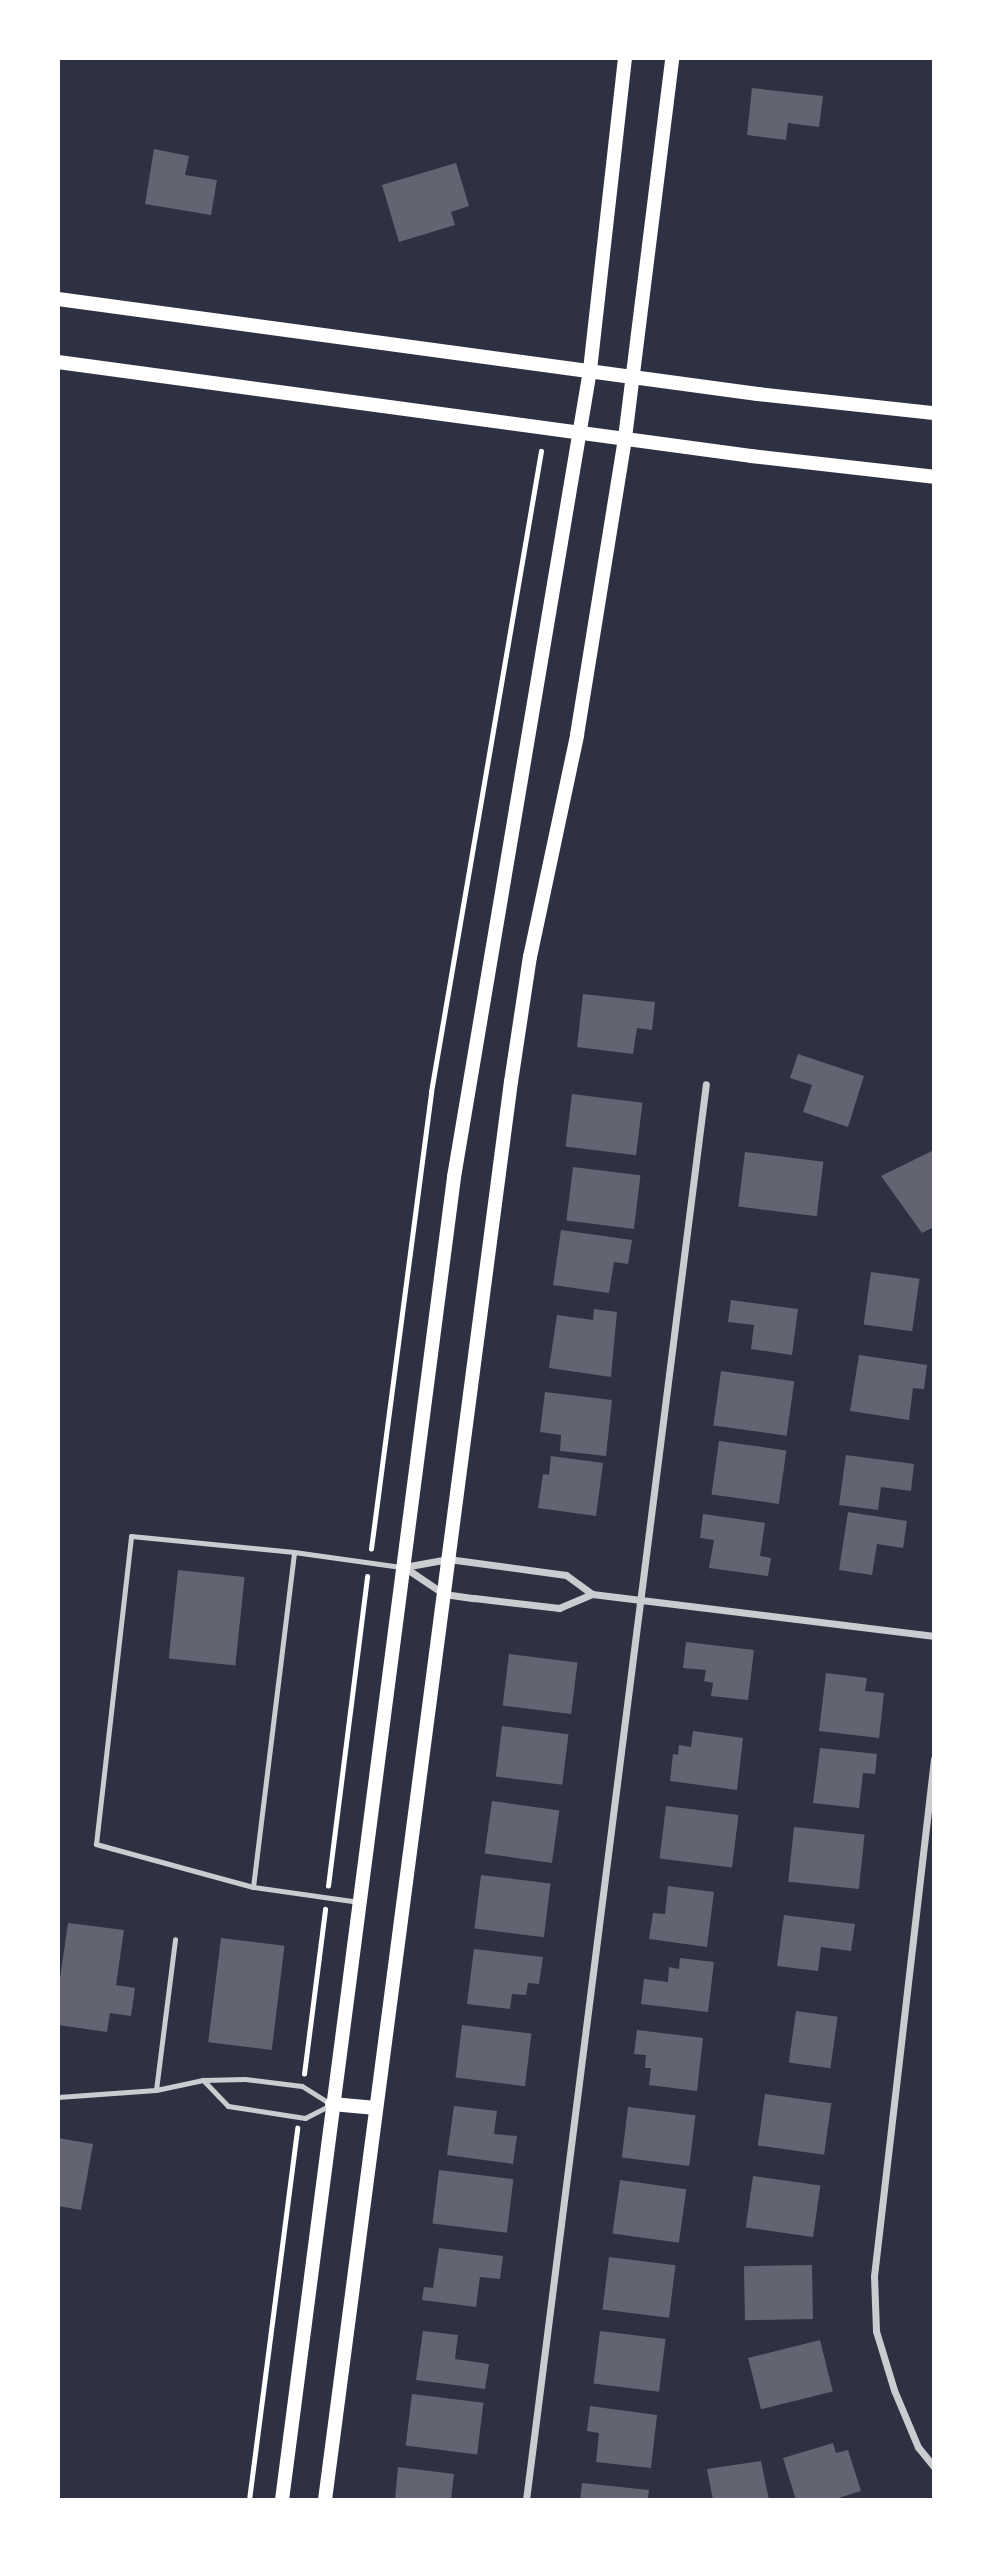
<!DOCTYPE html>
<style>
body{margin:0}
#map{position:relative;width:992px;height:2558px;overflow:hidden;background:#2d3142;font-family:Figtree,sans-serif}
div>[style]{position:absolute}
.building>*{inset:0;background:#626471;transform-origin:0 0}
.path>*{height:4.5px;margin:-2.25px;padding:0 2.25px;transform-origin:2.25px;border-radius:2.25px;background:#fff}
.service>*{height:5px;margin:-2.5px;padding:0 2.5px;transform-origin:2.5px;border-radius:2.5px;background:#caccd0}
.minor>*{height:7px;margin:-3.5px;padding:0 3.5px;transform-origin:3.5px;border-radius:3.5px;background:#caccd0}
.secondary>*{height:14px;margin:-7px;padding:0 7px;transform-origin:7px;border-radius:7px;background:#fff}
span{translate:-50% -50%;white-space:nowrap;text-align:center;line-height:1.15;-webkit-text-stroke:7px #fff;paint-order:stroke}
.frame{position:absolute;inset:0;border:60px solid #fff;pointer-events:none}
</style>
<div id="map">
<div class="building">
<div style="clip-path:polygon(752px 88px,823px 96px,819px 127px,788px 123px,786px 140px,747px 135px)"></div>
<div style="clip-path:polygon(154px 149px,189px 156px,185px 175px,217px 180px,211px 215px,145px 204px)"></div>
<div style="clip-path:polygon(456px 163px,469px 206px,451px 212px,455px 225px,399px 242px,382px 185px)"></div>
<div style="clip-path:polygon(583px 994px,655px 1002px,652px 1030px,637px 1028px,633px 1054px,577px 1047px)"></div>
<div style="clip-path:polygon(798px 1054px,864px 1076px,848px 1127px,803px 1112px,812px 1085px,790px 1078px)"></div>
<div style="left:572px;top:1094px;width:71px;height:53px;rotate:7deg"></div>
<div style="clip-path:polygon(934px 1150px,934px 1227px,922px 1233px,881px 1176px)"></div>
<div style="left:745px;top:1152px;width:79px;height:55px;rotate:7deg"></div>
<div style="left:573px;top:1167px;width:68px;height:54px;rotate:7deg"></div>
<div style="clip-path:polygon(561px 1230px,632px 1240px,628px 1264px,614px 1262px,609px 1293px,553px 1285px)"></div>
<div style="left:871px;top:1272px;width:49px;height:53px;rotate:8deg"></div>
<div style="clip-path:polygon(731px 1300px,798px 1309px,792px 1355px,751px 1349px,754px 1325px,728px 1322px)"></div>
<div style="clip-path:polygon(594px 1309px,617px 1312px,611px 1377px,549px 1368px,557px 1315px,593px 1320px)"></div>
<div style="clip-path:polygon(859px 1355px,927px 1365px,924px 1389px,913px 1388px,909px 1420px,850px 1411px)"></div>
<div style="left:721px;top:1371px;width:74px;height:55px;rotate:8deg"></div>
<div style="clip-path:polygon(545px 1392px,612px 1400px,606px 1456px,560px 1451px,561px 1435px,540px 1432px)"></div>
<div style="left:719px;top:1441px;width:68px;height:54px;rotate:8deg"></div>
<div style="clip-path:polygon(846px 1455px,914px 1464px,911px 1491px,881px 1487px,878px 1510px,839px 1505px)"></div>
<div style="clip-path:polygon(551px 1456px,603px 1463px,596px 1516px,538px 1508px,543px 1474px,549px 1475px)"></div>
<div style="clip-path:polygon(848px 1512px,907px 1521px,903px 1548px,877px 1544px,872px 1575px,839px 1570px)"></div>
<div style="clip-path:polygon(703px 1514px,765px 1523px,760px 1556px,771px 1558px,768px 1576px,709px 1568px,714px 1540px,700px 1538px)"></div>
<div style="left:178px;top:1570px;width:67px;height:89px;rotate:6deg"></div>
<div style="clip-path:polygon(686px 1642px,754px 1650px,748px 1700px,711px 1696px,713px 1683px,704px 1681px,706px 1670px,683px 1668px)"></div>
<div style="left:509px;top:1654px;width:69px;height:52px;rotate:7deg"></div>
<div style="clip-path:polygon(826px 1673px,867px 1678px,865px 1691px,884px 1693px,879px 1738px,819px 1731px)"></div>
<div style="left:502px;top:1726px;width:67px;height:51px;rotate:7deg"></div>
<div style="clip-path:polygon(693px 1731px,743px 1738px,737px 1790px,670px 1781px,673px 1754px,678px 1755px,679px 1745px,691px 1747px)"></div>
<div style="clip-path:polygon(820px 1748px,877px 1754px,875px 1774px,863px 1773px,859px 1808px,813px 1803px)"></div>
<div style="left:492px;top:1801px;width:68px;height:53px;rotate:8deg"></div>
<div style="left:666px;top:1806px;width:73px;height:53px;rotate:7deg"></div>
<div style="left:794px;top:1827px;width:71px;height:55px;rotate:6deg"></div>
<div style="left:481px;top:1875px;width:70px;height:54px;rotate:7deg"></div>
<div style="clip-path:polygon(668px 1886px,714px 1892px,707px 1947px,649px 1939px,653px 1913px,665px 1914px)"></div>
<div style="clip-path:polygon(784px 1915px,855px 1924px,851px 1951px,821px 1947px,818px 1971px,777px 1966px)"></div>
<div style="clip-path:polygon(68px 1923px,124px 1930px,116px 1985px,135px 1988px,131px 2016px,110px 2013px,107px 2032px,58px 2025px,58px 1992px)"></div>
<div style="left:221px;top:1938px;width:64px;height:105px;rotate:7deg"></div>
<div style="clip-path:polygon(474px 1949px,543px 1957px,539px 1984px,528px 1983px,526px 1995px,512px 1994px,510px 2009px,467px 2004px)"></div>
<div style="clip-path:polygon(680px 1958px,714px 1962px,708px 2012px,641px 2004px,644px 1979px,668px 1982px,669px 1967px,679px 1969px)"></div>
<div style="left:796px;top:2011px;width:42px;height:52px;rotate:8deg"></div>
<div style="left:462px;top:2025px;width:70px;height:53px;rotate:7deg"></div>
<div style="clip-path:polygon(637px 2030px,703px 2038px,697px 2091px,649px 2085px,651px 2068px,645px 2068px,646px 2055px,634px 2054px)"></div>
<div style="left:765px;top:2094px;width:67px;height:52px;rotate:8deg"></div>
<div style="clip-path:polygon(454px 2106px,497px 2111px,494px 2134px,517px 2136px,513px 2164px,447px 2155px)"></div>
<div style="left:628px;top:2107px;width:68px;height:51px;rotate:7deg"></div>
<div style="clip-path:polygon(58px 2138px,93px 2144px,81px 2210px,58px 2206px)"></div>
<div style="left:439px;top:2170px;width:75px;height:54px;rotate:7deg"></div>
<div style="left:753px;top:2176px;width:68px;height:52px;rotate:8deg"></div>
<div style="left:620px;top:2180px;width:67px;height:54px;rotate:8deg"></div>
<div style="clip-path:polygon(439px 2248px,503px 2256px,500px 2279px,480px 2277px,476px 2307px,422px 2300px,424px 2287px,433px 2288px)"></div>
<div style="left:609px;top:2257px;width:67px;height:53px;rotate:7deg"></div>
<div style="left:812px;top:2265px;width:54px;height:68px;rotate:89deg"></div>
<div style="clip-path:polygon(423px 2331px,458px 2335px,455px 2359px,489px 2364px,485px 2389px,416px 2380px)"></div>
<div style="left:600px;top:2331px;width:66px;height:53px;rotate:7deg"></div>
<div style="left:820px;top:2340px;width:53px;height:74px;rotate:76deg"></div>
<div style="left:412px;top:2394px;width:72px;height:52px;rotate:7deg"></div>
<div style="clip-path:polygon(590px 2406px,657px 2415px,651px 2468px,596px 2462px,599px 2433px,587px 2431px)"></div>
<div style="clip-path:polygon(833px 2443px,836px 2453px,848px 2450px,861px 2491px,832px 2500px,796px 2500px,783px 2458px)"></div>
<div style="clip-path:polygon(761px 2461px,769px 2500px,713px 2500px,707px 2469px)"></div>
<div style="clip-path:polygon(398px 2467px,454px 2474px,451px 2500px,395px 2500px)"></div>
<div style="clip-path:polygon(582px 2483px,649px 2490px,648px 2498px,653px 2500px,580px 2500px)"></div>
</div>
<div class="path">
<div style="left:371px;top:1549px;width:461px;rotate:-82.5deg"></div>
<div style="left:431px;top:1092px;width:650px;rotate:-80.26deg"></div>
<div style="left:328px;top:1886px;width:312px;rotate:-82.8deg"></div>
<div style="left:304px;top:2074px;width:166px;rotate:-82.7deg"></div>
<div style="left:249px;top:2500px;width:375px;rotate:-82.6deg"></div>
</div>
<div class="service">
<div style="left:253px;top:1887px;width:163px;rotate:-164.7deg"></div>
<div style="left:96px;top:1844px;width:310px;rotate:-83.5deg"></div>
<div style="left:131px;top:1536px;width:164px;rotate:5.6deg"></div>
<div style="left:359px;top:1902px;width:107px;rotate:-171.9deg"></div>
<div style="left:253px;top:1887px;width:337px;rotate:-83deg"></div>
<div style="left:294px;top:1552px;width:108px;rotate:8deg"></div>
<div style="left:203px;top:2080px;width:36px;rotate:46deg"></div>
<div style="left:228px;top:2106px;width:78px;rotate:8.9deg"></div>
<div style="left:305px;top:2118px;width:30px;rotate:-27deg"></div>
<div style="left:156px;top:2090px;width:152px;rotate:-82.8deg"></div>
<div style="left:58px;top:2097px;width:98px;rotate:-4.1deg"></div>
<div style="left:156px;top:2090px;width:48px;rotate:-12deg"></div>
<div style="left:203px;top:2080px;width:42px;rotate:-1.4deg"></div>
<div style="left:245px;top:2079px;width:57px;rotate:7deg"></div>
<div style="left:302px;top:2086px;width:34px;rotate:32deg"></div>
</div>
<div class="minor">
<div style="left:404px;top:1567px;width:48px;rotate:34deg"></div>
<div style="left:444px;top:1594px;width:30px;rotate:8deg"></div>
<div style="left:474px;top:1598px;width:86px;rotate:6.7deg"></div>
<div style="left:559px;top:1608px;width:36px;rotate:-23deg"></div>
<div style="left:592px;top:1594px;width:345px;rotate:7deg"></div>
<div style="left:404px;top:1567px;width:45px;rotate:-10.3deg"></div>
<div style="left:448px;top:1559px;width:119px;rotate:7.7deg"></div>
<div style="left:566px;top:1575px;width:32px;rotate:36deg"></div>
<div style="left:934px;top:1759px;width:520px;rotate:96.62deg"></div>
<div style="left:874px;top:2276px;width:55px;rotate:87.9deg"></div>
<div style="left:876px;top:2331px;width:62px;rotate:73deg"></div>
<div style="left:894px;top:2390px;width:62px;rotate:67.2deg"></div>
<div style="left:918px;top:2447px;width:26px;rotate:51deg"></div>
<div style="left:526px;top:2500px;width:1427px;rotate:-82.76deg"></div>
</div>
<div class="secondary">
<div style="left:58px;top:299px;width:706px;rotate:7.73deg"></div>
<div style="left:758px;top:394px;width:177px;rotate:6.2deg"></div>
<div style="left:58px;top:362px;width:699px;rotate:7.72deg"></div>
<div style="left:751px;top:456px;width:184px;rotate:6.5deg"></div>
<div style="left:332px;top:2104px;width:44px;rotate:5.2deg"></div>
<div style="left:282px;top:2500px;width:1334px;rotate:-82.59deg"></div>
<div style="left:454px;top:1177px;width:818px;rotate:-80.43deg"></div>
<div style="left:590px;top:370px;width:314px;rotate:-83.6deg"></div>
<div style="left:325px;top:2500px;width:1430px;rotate:-82.53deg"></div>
<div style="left:511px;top:1082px;width:126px;rotate:-81.4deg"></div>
<div style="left:530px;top:957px;width:227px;rotate:-78deg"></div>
<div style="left:577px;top:735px;width:301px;rotate:-80.8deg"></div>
<div style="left:625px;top:438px;width:383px;rotate:-82.9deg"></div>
</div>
<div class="frame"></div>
</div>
